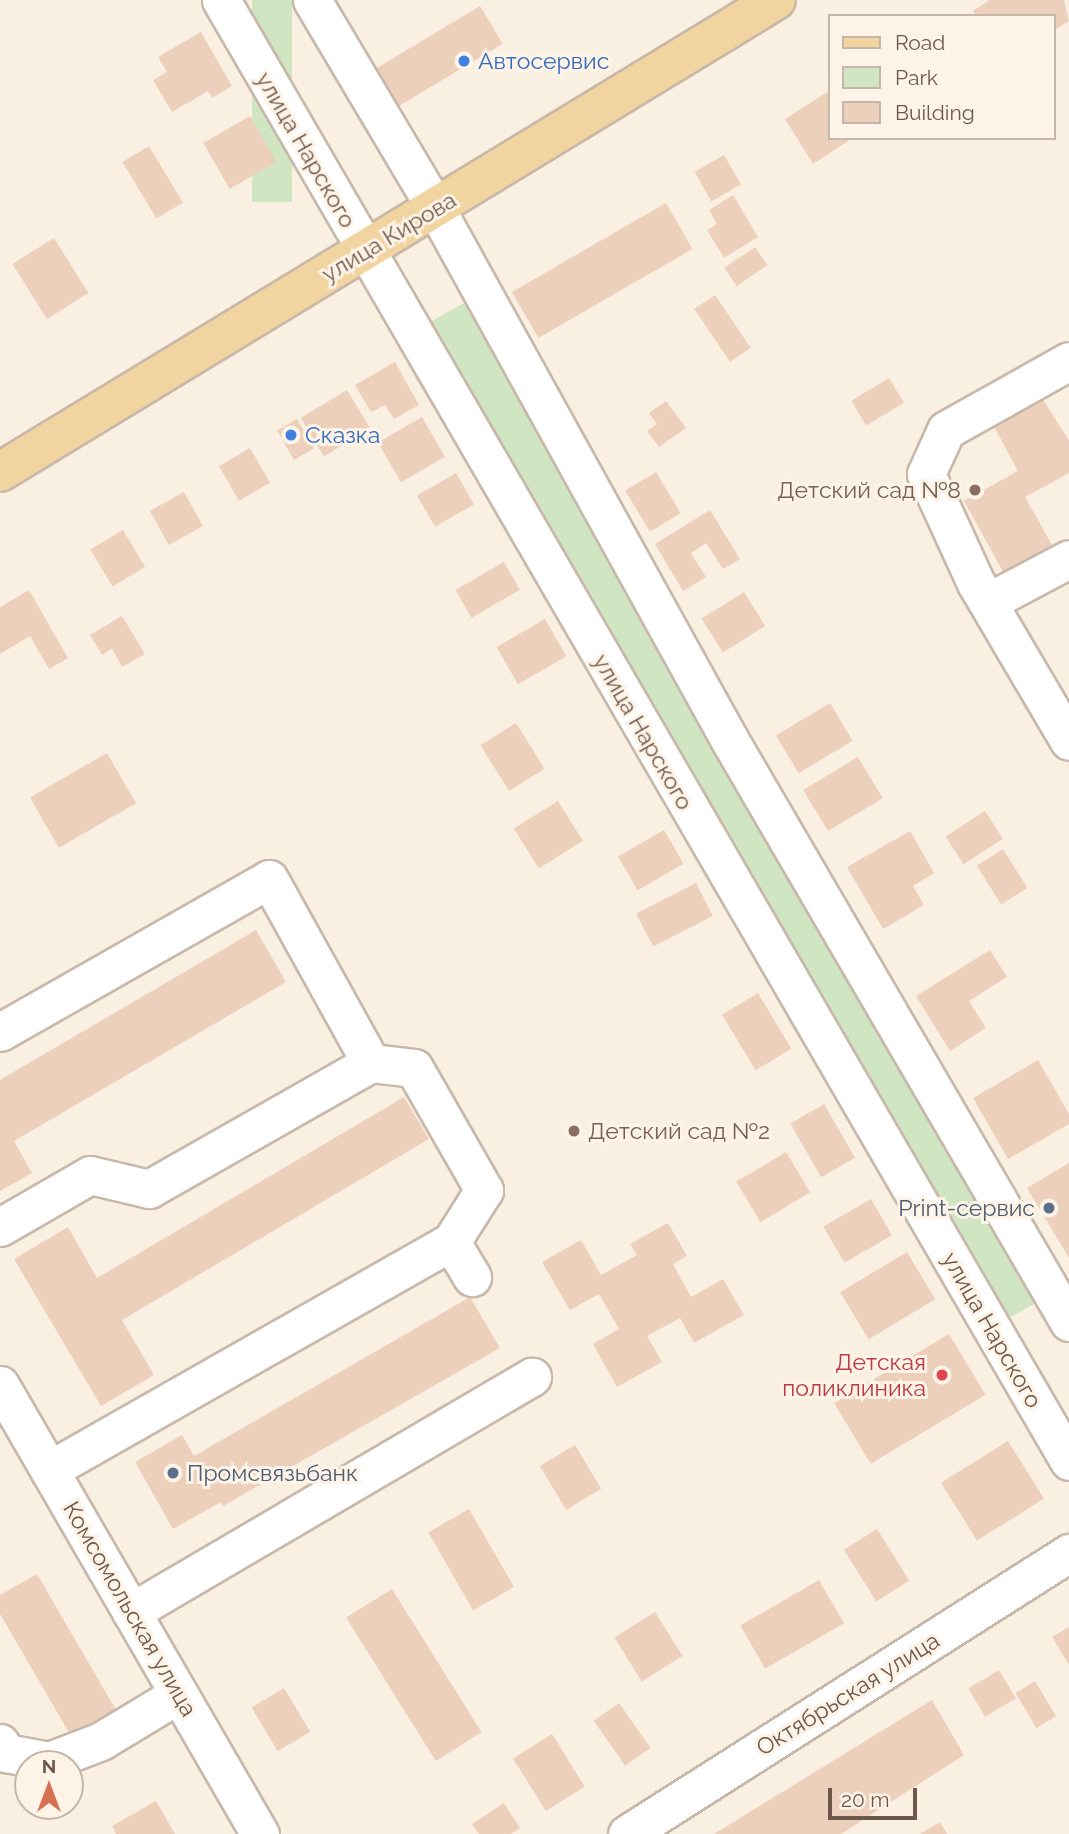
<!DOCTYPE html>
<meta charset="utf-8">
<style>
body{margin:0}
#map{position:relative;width:1069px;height:1834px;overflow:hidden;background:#f9f0e2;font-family:Raleway,sans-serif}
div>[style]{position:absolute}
.green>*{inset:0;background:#d0e5c2;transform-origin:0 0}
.building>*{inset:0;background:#ecd0bc;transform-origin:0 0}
.roads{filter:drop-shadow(2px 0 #c8b8aa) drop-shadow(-2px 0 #c8b8aa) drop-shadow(0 2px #c8b8aa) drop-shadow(0 -2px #c8b8aa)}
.minor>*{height:37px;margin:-18.5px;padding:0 18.5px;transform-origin:18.5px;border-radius:18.5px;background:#fff}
.major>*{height:38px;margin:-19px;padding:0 19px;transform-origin:19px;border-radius:19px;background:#f2d4a0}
.dots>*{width:19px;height:19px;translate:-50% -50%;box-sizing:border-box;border:4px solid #fdf4e7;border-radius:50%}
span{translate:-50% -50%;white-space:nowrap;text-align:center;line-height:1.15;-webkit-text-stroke:6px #fdf4e7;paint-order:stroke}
.shop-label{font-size:23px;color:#366cbe}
.left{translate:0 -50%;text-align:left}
.street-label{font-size:23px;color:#6e584b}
.education-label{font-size:23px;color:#785e54}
.right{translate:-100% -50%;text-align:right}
.service-label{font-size:23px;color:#4e5e75}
.health-label{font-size:23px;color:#be3a42}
.legend{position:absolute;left:828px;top:14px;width:228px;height:126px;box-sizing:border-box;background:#fdf4e7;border:2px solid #c4b6a9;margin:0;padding:9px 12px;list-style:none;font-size:21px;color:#6e584b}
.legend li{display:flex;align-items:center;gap:14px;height:35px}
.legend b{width:35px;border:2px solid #c4b6a9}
.north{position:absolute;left:14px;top:1750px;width:70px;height:70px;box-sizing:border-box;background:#fdf4e7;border:2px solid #c4b6a9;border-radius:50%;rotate:0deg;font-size:19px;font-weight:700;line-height:28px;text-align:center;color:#6e584b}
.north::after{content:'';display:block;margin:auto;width:24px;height:32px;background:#d77153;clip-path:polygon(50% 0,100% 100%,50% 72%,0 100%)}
.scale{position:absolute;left:828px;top:1788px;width:89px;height:32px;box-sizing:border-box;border:4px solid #6e584b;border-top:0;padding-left:9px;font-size:21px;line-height:24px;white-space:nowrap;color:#6e584b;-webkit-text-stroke:5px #fdf4e7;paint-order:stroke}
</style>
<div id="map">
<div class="green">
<div style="left:252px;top:0;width:40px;height:202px"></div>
<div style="clip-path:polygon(466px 302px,1038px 1302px,1005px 1320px,424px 325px)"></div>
</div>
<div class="building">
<div style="clip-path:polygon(990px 0,1064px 0,1069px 21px,1053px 31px,1053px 16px,977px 16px,973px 11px)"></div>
<div style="left:480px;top:6px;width:44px;height:121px;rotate:59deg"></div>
<div style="clip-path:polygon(201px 32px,232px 86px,212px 98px,208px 91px,172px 112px,153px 80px,167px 72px,158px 57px)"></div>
<div style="clip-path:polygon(829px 91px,829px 138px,853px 138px,813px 164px,785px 119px)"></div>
<div style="left:250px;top:116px;width:53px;height:54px;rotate:60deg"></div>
<div style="left:149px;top:146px;width:66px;height:31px;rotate:59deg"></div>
<div style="left:724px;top:155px;width:34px;height:34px;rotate:60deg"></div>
<div style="clip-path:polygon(733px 195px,758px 237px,724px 258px,707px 230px,717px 224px,709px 210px)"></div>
<div style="left:666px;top:203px;width:53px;height:178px;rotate:60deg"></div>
<div style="left:54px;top:238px;width:65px;height:49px;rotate:58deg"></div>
<div style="left:755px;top:247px;width:22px;height:37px;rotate:56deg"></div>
<div style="left:715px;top:295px;width:64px;height:25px;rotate:56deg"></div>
<div style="clip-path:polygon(395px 362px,419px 405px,394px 419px,385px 405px,371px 412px,355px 385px)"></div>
<div style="left:889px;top:378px;width:29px;height:44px;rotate:59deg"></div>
<div style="left:347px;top:390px;width:45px;height:54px;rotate:59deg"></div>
<div style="clip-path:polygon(1041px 396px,1069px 441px,1069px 473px,1025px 497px,1052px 545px,1003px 572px,964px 501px,1018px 471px,992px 423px)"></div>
<div style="clip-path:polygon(666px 401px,686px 428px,659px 447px,647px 431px,657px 424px,649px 413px)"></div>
<div style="left:422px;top:417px;width:46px;height:51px;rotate:60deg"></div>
<div style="left:297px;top:419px;width:34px;height:23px;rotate:60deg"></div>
<div style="left:250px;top:448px;width:40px;height:36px;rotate:60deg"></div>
<div style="left:656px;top:472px;width:48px;height:36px;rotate:59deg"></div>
<div style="left:456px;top:473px;width:36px;height:45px;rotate:60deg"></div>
<div style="left:184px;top:492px;width:39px;height:39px;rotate:61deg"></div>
<div style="clip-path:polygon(710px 510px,740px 559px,723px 569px,706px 543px,691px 553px,706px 577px,683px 591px,655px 544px)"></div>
<div style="left:123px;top:530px;width:43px;height:38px;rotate:59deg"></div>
<div style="left:504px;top:562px;width:32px;height:56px;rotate:60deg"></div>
<div style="clip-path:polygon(29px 590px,68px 658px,49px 669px,30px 636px,0 654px,0 607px)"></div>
<div style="left:744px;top:592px;width:40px;height:50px;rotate:58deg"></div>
<div style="clip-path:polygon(122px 616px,145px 654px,122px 667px,112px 649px,102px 655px,90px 635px)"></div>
<div style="left:545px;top:619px;width:43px;height:56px;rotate:60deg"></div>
<div style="left:830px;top:703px;width:44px;height:63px;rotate:59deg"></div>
<div style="left:516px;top:723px;width:54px;height:42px;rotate:58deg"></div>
<div style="left:107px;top:753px;width:58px;height:89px;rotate:60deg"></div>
<div style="left:858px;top:757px;width:48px;height:64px;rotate:59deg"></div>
<div style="left:558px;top:801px;width:47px;height:52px;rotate:58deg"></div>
<div style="left:985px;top:811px;width:33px;height:47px;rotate:57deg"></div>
<div style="left:664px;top:830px;width:39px;height:53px;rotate:60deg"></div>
<div style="clip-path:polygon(910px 831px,934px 873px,913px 886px,924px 905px,883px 929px,847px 867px)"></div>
<div style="left:1003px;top:849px;width:46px;height:31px;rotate:58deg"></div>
<div style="left:696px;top:883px;width:37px;height:67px;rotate:63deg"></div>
<div style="clip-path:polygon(256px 930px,286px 982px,14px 1141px,32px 1173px,0 1191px,0 1080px)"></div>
<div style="clip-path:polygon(990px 950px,1007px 977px,969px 1001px,986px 1028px,950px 1051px,916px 996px)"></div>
<div style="left:758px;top:993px;width:65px;height:42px;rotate:59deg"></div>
<div style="clip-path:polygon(1038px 1060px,1069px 1114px,1069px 1124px,1008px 1159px,973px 1098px)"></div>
<div style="clip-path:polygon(404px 1097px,429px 1139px,122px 1320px,154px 1375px,101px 1406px,14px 1259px,68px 1227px,97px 1278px)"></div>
<div style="left:824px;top:1104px;width:62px;height:39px;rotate:60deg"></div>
<div style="left:786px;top:1152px;width:47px;height:58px;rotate:59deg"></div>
<div style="clip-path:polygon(1069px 1163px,1069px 1258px,1027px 1188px)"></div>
<div style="left:871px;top:1199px;width:42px;height:55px;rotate:60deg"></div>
<div style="clip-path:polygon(668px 1223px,687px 1256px,673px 1264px,691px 1297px,723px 1279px,744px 1315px,694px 1343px,680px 1318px,647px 1336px,662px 1362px,617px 1387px,593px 1344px,619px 1329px,599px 1294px,570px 1310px,542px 1262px,581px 1240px,601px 1275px,637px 1255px,630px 1244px)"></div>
<div style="left:907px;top:1252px;width:55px;height:78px;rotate:59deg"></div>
<div style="clip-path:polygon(470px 1297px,500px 1348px,223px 1506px,221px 1502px,173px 1529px,135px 1462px,182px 1435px,194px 1456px)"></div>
<div style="left:949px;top:1334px;width:71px;height:134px;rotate:59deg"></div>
<div style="left:1008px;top:1441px;width:68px;height:79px;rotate:58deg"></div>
<div style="left:575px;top:1445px;width:51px;height:41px;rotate:59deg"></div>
<div style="left:469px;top:1509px;width:90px;height:47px;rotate:60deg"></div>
<div style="left:877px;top:1529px;width:61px;height:39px;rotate:58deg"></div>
<div style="clip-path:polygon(37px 1574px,116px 1710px,71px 1736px,0 1614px,0 1595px)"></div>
<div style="left:819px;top:1580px;width:50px;height:91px;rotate:60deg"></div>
<div style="left:392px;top:1589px;width:169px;height:54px;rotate:58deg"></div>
<div style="left:655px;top:1612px;width:52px;height:48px;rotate:58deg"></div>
<div style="clip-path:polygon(1069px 1627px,1069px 1665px,1052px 1637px)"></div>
<div style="left:999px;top:1670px;width:33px;height:36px;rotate:59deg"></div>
<div style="left:1035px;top:1681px;width:41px;height:23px;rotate:59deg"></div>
<div style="left:284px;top:1688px;width:51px;height:38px;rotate:59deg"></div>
<div style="clip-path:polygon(932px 1700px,964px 1755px,841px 1834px,714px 1834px)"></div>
<div style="left:619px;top:1703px;width:55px;height:31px;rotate:55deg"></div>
<div style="left:552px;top:1734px;width:62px;height:46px;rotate:58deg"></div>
<div style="clip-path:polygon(156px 1801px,175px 1834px,116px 1834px,112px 1826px)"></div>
<div style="clip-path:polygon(504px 1803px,520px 1828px,511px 1834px,479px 1834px,472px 1824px)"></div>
<div style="clip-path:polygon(940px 1822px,947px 1834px,920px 1834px)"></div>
</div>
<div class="roads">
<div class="minor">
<div style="left:221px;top:0;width:1689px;rotate:59.87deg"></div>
<div style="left:312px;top:0;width:243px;rotate:59.3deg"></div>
<div style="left:436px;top:209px;width:606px;rotate:61.06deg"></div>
<div style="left:729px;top:739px;width:675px;rotate:59.75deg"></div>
<div style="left:1069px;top:361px;width:141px;rotate:150.7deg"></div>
<div style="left:946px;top:430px;width:48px;rotate:114.4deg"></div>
<div style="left:926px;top:474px;width:120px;rotate:65.4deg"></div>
<div style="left:976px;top:583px;width:183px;rotate:59.5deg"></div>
<div style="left:990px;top:601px;width:89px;rotate:-28deg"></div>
<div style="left:0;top:1032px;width:309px;rotate:-29.6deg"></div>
<div style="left:269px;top:879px;width:210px;rotate:61deg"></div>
<div style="left:371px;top:1063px;width:43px;rotate:6.6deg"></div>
<div style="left:414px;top:1068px;width:141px;rotate:60.2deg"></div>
<div style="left:484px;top:1190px;width:62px;rotate:122.4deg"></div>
<div style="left:451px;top:1242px;width:41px;rotate:59deg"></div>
<div style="left:0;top:1227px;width:104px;rotate:-30deg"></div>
<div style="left:90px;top:1175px;width:61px;rotate:13.3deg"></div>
<div style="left:149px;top:1189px;width:255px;rotate:-29.6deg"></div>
<div style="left:0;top:1385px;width:519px;rotate:59.93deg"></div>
<div style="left:49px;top:1470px;width:462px;rotate:-29.6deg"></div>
<div style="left:131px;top:1612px;width:465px;rotate:-30.4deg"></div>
<div style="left:0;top:1743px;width:12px;rotate:59deg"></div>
<div style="left:6px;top:1753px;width:44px;rotate:10.5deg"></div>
<div style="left:49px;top:1761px;width:56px;rotate:-21deg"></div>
<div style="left:101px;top:1741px;width:91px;rotate:-31.1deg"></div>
<div style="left:627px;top:1834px;width:524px;rotate:-32.45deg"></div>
</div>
<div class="major">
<div style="left:0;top:472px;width:908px;rotate:-31.31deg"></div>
</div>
</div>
<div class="dots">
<div style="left:464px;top:61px;background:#3f7fe0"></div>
<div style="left:291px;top:435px;background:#3f7fe0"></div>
<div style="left:975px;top:490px;background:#8d6e63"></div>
<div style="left:574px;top:1131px;background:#8d6e63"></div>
<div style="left:1049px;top:1208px;background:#5c6f8a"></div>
<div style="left:942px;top:1375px;background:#e0444e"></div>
<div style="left:173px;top:1473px;background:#5c6f8a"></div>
</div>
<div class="shop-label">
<span class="left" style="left:478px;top:61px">Автосервис</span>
<span class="left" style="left:305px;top:435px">Сказка</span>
</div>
<div class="street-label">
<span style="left:306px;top:150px;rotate:60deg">улица Нарского</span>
<span style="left:389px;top:237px;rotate:-31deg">улица Кирова</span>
<span style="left:643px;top:732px;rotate:60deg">улица Нарского</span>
<span style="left:992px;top:1330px;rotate:60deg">улица Нарского</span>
<span style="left:130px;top:1609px;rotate:60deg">Комсомольская улица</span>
<span style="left:848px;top:1694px;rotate:-32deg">Октябрьская улица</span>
</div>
<div class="education-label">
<span class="right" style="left:961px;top:490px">Детский сад №8</span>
<span class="left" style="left:588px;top:1131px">Детский сад №2</span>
</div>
<div class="service-label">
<span class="right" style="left:1035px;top:1208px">Print-сервис</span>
<span class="left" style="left:187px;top:1473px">Промсвязьбанк</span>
</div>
<div class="health-label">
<span class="right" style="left:926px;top:1375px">Детская<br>поликлиника</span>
</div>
<ul class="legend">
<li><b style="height:9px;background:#f2d4a0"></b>Road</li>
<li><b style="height:19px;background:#d0e5c2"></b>Park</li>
<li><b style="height:19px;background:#ecd0bc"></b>Building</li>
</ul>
<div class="north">N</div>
<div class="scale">20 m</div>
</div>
